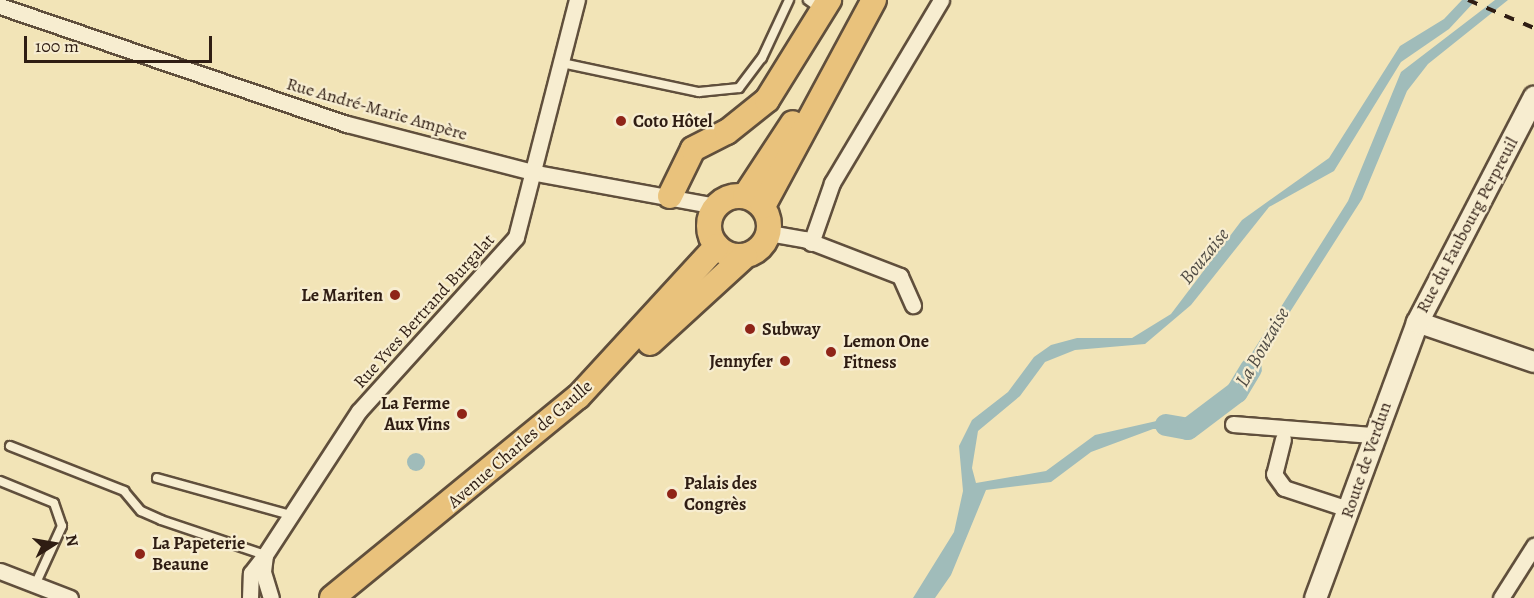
<!DOCTYPE html>
<meta charset="utf-8">
<style>
body{margin:0}
#map{position:relative;width:1534px;height:598px;overflow:hidden;background:#f2e4b7;font-family:Alegreya,serif}
div>[style]{position:absolute}
.water>*{inset:0;background:#a0bcba}
.round{border-radius:50%}
.river>*{height:22px;margin:-11px;padding:0 11px;transform-origin:11px;border-radius:11px;background:#a0bcba}
.roads{filter:drop-shadow(2px 0 #604f3c) drop-shadow(-2px 0 #604f3c) drop-shadow(0 2px #604f3c) drop-shadow(0 -2px #604f3c)}
.service>*{height:8px;margin:-4px;padding:0 4px;transform-origin:4px;border-radius:4px;background:#f7edd0}
.minor>*{height:15px;margin:-7.5px;padding:0 7.5px;transform-origin:7.5px;border-radius:7.5px;background:#f7edd0}
.tertiary>*{height:20px;margin:-10px;padding:0 10px;transform-origin:10px;border-radius:10px;background:#f7edd0}
.secondary>*{height:21px;margin:-10.5px;padding:0 10.5px;transform-origin:10.5px;border-radius:10.5px;background:#f7edd0}
.primary>*{height:24px;margin:-12px;padding:0 12px;transform-origin:12px;border-radius:12px;background:#e9c27c}
.primary>.ring{margin:-12px;padding:0;box-sizing:content-box;background:none;border:24px solid #e9c27c;border-radius:50%}
.rail>*{height:4px;margin-top:-2px;transform-origin:0;background:repeating-linear-gradient(90deg,#2f1d13 0 10px,transparent 0 20px)}
.dots>*{width:16px;height:16px;translate:-50% -50%;box-sizing:border-box;border:3px solid #f7edd0;border-radius:50%}
span{translate:-50% -50%;white-space:nowrap;text-align:center;line-height:1.15;-webkit-text-stroke:4.5px #f7edd0;paint-order:stroke}
.street-label{font-size:18px;color:#2f1d13}
.poi-label{font-size:18px;color:#2f1d13;font-weight:700}
.left{translate:0 -50%;text-align:left}
.right{translate:-100% -50%;text-align:right}
.water-label{font-size:20px;color:#514d45;font-style:italic}
.north{position:absolute;left:24px;top:514px;width:60px;height:60px;-webkit-text-stroke:4px #f7edd0;paint-order:stroke;rotate:79deg;font-size:16px;font-weight:700;line-height:24px;text-align:center;color:#2f1d13}
.north::after{content:'';display:block;margin:auto;width:21px;height:27px;background:#2f1d13;clip-path:polygon(50% 0,100% 100%,50% 72%,0 100%)}
.scale{position:absolute;left:24px;top:36px;width:188px;height:27px;box-sizing:border-box;border:3px solid #2f1d13;border-top:0;padding-left:8px;font-size:18px;line-height:21px;white-space:nowrap;color:#2f1d13;-webkit-text-stroke:4px #f7edd0;paint-order:stroke}
</style>
<div id="map">
<div class="water">
<div style="clip-path:polygon(1462px 0,1476px 0,1449px 29px,1401px 62px,1334px 171px,1269px 207px,1191px 305px,1145px 344px,1075px 350px,1045px 362px,1020px 396px,978px 431px,972px 468px,976px 483px,1046px 471px,1095px 435px,1161px 420px,1198px 429px,1153px 429px,1091px 452px,1051px 482px,986px 490px,951px 575px,935px 598px,913px 598px,954px 532px,963px 491px,959px 446px,972px 420px,1008px 392px,1034px 357px,1051px 345px,1077px 338px,1132px 338px,1171px 314px,1242px 220px,1329px 158px,1400px 46px,1444px 19px)"></div>
<div style="clip-path:polygon(1495px 0,1508px 0,1428px 64px,1407px 91px,1362px 199px,1237px 395px,1231px 390px,1250px 356px,1348px 201px,1401px 72px)"></div>
<div class="round" style="left:407px;top:453px;width:18px;height:18px"></div>
</div>
<div class="river">
<div style="left:1166px;top:425px;width:22px;rotate:10deg"></div>
<div style="left:1188px;top:429px;width:61px;rotate:-37.1deg"></div>
<div style="left:1237px;top:392px;width:27px;rotate:-59deg"></div>
</div>
<div class="roads">
<div class="service">
<div style="left:808px;top:0;width:14px;rotate:36deg"></div>
<div style="left:562px;top:63px;width:140px;rotate:12deg"></div>
<div style="left:699px;top:92px;width:40px;rotate:-5.7deg"></div>
<div style="left:739px;top:88px;width:38px;rotate:-53deg"></div>
<div style="left:762px;top:58px;width:64px;rotate:-65deg"></div>
<div style="left:10px;top:446px;width:123px;rotate:21.5deg"></div>
<div style="left:124px;top:491px;width:26px;rotate:50deg"></div>
<div style="left:141px;top:511px;width:22px;rotate:24deg"></div>
<div style="left:161px;top:520px;width:110px;rotate:18.6deg"></div>
<div style="left:157px;top:478px;width:138px;rotate:15.5deg"></div>
<div style="left:0;top:481px;width:58px;rotate:22.2deg"></div>
<div style="left:54px;top:503px;width:24px;rotate:71deg"></div>
<div style="left:62px;top:526px;width:65px;rotate:114.6deg"></div>
</div>
<div class="minor">
<div style="left:0;top:6px;width:367px;rotate:18.8deg"></div>
<div style="left:347px;top:124px;width:195px;rotate:14.5deg"></div>
<div style="left:536px;top:173px;width:183px;rotate:10.4deg"></div>
<div style="left:769px;top:233px;width:36px;rotate:10deg"></div>
<div style="left:804px;top:239px;width:103px;rotate:21.1deg"></div>
<div style="left:900px;top:276px;width:32px;rotate:66deg"></div>
<div style="left:811px;top:243px;width:64px;rotate:-70.7deg"></div>
<div style="left:832px;top:183px;width:213px;rotate:-59.2deg"></div>
<div style="left:1233px;top:424px;width:139px;rotate:4.5deg"></div>
<div style="left:1283px;top:439px;width:36px;rotate:104deg"></div>
<div style="left:1274px;top:474px;width:17px;rotate:54deg"></div>
<div style="left:1284px;top:488px;width:67px;rotate:18.2deg"></div>
<div style="left:265px;top:555px;width:172px;rotate:-56.9deg"></div>
<div style="left:359px;top:411px;width:234px;rotate:-47.9deg"></div>
<div style="left:516px;top:237px;width:245px;rotate:-75.6deg"></div>
<div style="left:0;top:571px;width:75px;rotate:21.1deg"></div>
<div style="left:250px;top:598px;width:25px;rotate:-88deg"></div>
<div style="left:251px;top:573px;width:23px;rotate:-52deg"></div>
<div style="left:265px;top:555px;width:17px;rotate:97deg"></div>
<div style="left:263px;top:572px;width:27px;rotate:73deg"></div>
<div style="left:1501px;top:598px;width:62px;rotate:-57.6deg"></div>
</div>
<div class="tertiary">
<div style="left:1417px;top:322px;width:124px;rotate:18.9deg"></div>
</div>
<div class="secondary">
<div style="left:1315px;top:598px;width:294px;rotate:-69.7deg"></div>
<div style="left:1417px;top:322px;width:254px;rotate:-62.6deg"></div>
</div>
<div class="primary">
<div class="ring" style="left:709px;top:196px;width:36px;height:36px"></div>
<div style="left:670px;top:196px;width:52px;rotate:-63.9deg"></div>
<div style="left:693px;top:149px;width:38px;rotate:-27deg"></div>
<div style="left:727px;top:132px;width:51px;rotate:-38.7deg"></div>
<div style="left:767px;top:100px;width:118px;rotate:-58.2deg"></div>
<div style="left:745px;top:196px;width:87px;rotate:-56.7deg"></div>
<div style="left:763px;top:206px;width:234px;rotate:-61.7deg"></div>
<div style="left:650px;top:343px;width:129px;rotate:-42.5deg"></div>
<div style="left:332px;top:598px;width:318px;rotate:-39.3deg"></div>
<div style="left:578px;top:397px;width:205px;rotate:-47.4deg"></div>
</div>
</div>
<div class="rail">
<div style="left:1468px;top:0;width:72px;rotate:23deg"></div>
</div>
<div class="dots">
<div style="left:621px;top:121px;background:#8f2418"></div>
<div style="left:395px;top:295px;background:#8f2418"></div>
<div style="left:750px;top:329px;background:#8f2418"></div>
<div style="left:831px;top:352px;background:#8f2418"></div>
<div style="left:785px;top:361px;background:#8f2418"></div>
<div style="left:462px;top:414px;background:#8f2418"></div>
<div style="left:672px;top:494px;background:#8f2418"></div>
<div style="left:140px;top:554px;background:#8f2418"></div>
</div>
<div class="street-label">
<span style="left:377px;top:109px;rotate:16deg">Rue André-Marie Ampère</span>
<span style="left:1467px;top:225px;rotate:-62deg">Rue du Faubourg Perpreuil</span>
<span style="left:424px;top:311px;rotate:-48deg">Rue Yves Bertrand Burgalat</span>
<span style="left:520px;top:444px;rotate:-41deg">Avenue Charles de Gaulle</span>
<span style="left:1366px;top:460px;rotate:-71deg">Route de Verdun</span>
</div>
<div class="poi-label">
<span class="left" style="left:633px;top:121px">Coto Hôtel</span>
<span class="right" style="left:383px;top:295px">Le Mariten</span>
<span class="left" style="left:762px;top:329px">Subway</span>
<span class="left" style="left:843px;top:352px">Lemon One<br>Fitness</span>
<span class="right" style="left:773px;top:361px">Jennyfer</span>
<span class="right" style="left:450px;top:414px">La Ferme<br>Aux Vins</span>
<span class="left" style="left:684px;top:494px">Palais des<br>Congrès</span>
<span class="left" style="left:152px;top:554px">La Papeterie<br>Beaune</span>
</div>
<div class="water-label">
<span style="left:1204px;top:256px;rotate:-51deg">Bouzaise</span>
<span style="left:1262px;top:347px;rotate:-60deg">La Bouzaise</span>
</div>
<div class="north">N</div>
<div class="scale">100 m</div>
</div>
